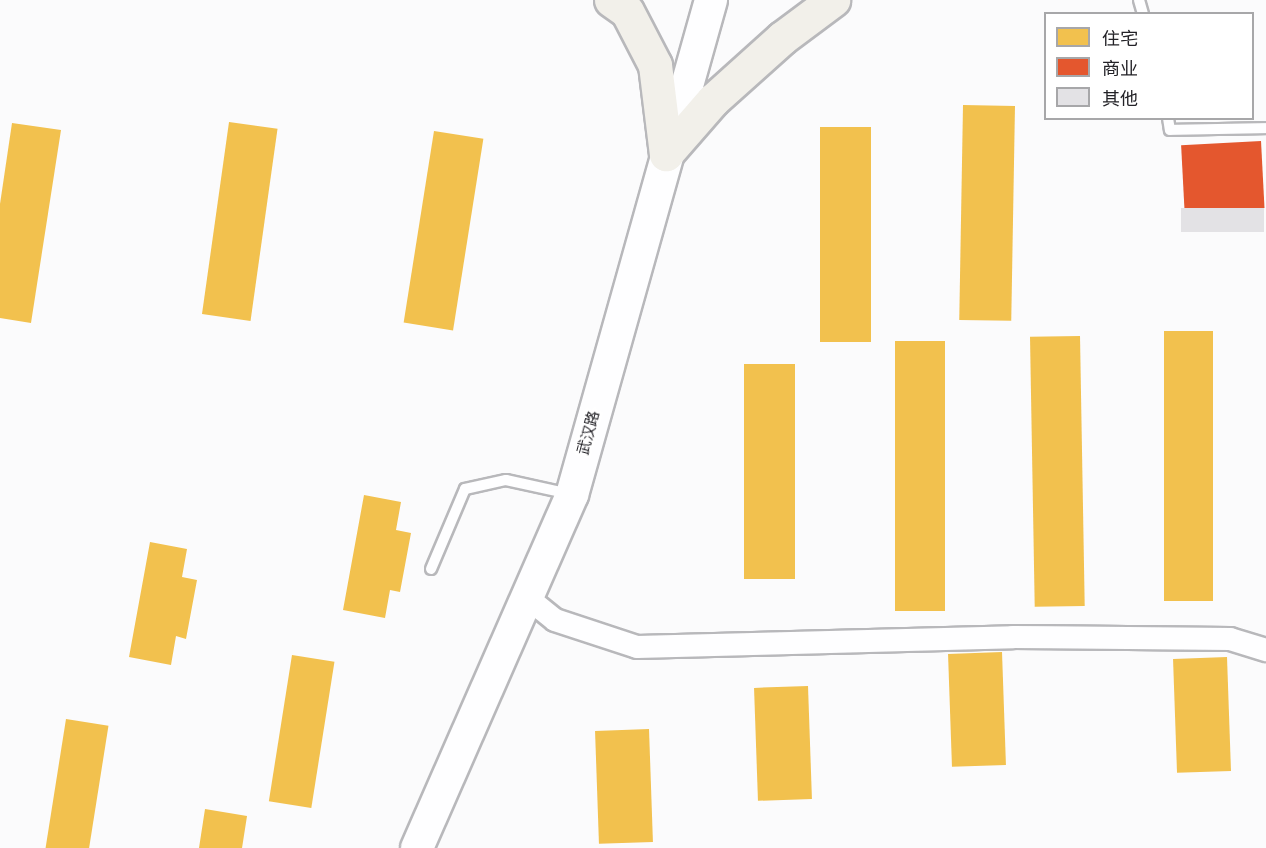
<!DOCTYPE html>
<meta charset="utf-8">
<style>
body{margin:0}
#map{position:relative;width:1266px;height:848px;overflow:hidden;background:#fbfbfc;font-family:Signika,"Noto Sans SC",sans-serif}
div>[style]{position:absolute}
.homes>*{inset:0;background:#f2c14e;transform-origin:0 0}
.shops>*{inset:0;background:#e4572e;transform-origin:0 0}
.building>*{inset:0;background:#e3e2e5;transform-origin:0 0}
.roads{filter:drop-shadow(2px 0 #b8b8bb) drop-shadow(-2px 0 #b8b8bb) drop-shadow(0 2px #b8b8bb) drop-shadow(0 -2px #b8b8bb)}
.lane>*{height:10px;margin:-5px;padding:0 5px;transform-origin:5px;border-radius:5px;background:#fefeff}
.street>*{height:22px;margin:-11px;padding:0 11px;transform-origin:11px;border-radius:11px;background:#fefeff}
.secondary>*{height:32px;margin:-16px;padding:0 16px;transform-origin:16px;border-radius:16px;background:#fefeff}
.primary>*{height:33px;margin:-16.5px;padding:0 16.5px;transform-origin:16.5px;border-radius:16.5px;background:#f2f0ea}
span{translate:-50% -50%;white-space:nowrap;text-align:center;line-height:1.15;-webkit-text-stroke:6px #fff;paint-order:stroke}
.street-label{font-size:15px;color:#232227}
.legend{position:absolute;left:1044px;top:12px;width:210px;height:108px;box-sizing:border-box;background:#fff;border:2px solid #a7a7a9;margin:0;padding:8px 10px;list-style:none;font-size:18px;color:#232227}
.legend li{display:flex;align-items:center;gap:12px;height:30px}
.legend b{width:30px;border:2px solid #a7a7a9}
</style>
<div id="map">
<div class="homes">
<div style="left:963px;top:105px;width:52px;height:215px;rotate:1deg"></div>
<div style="left:229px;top:122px;width:49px;height:194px;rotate:8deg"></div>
<div style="clip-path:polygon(12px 123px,61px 130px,31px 323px,0 318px,0 204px)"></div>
<div style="left:820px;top:127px;width:51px;height:215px"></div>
<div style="left:434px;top:131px;width:50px;height:194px;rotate:9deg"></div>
<div style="left:1164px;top:331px;width:49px;height:270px"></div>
<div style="left:1080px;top:336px;width:270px;height:50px;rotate:89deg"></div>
<div style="left:895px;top:341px;width:50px;height:270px"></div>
<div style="left:744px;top:364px;width:51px;height:215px"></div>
<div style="clip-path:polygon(364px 495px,401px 502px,396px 530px,411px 533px,400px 592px,390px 590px,385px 618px,343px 610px)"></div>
<div style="clip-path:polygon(150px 542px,187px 549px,182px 577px,197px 580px,186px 639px,176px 636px,171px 665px,129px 657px)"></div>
<div style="left:1002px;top:652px;width:113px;height:54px;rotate:88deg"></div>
<div style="left:292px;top:655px;width:43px;height:148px;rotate:9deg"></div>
<div style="left:1227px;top:657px;width:114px;height:54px;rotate:88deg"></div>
<div style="left:808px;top:686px;width:113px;height:54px;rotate:88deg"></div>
<div style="left:66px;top:719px;width:43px;height:131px;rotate:9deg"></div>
<div style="left:649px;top:729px;width:113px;height:54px;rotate:88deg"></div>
<div style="clip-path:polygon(205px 809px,247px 816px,242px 848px,199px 848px)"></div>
</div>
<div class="shops">
<div style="left:1261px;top:141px;width:67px;height:80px;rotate:87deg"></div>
</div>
<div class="building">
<div style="left:1264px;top:208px;width:24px;height:83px;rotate:90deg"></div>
</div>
<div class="roads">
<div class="lane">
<div style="left:1139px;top:0;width:15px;rotate:74deg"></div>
<div style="left:1168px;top:118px;width:12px;rotate:81deg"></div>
<div style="left:1170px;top:130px;width:96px;rotate:-1.2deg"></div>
<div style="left:431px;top:569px;width:87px;rotate:-67deg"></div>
<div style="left:465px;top:489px;width:42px;rotate:-12.4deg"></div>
<div style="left:506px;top:480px;width:66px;rotate:12.3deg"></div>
</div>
<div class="street">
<div style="left:529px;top:599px;width:33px;rotate:39deg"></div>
<div style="left:555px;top:620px;width:86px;rotate:18.2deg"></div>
<div style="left:637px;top:647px;width:376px;rotate:-1.5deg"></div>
<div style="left:1013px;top:637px;width:217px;rotate:0.5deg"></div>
<div style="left:1230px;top:639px;width:38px;rotate:17deg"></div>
</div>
<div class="secondary">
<div style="left:417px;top:848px;width:386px;rotate:-66.3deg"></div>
<div style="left:572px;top:495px;width:514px;rotate:-74.31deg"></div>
</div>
<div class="primary">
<div style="left:611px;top:0;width:19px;rotate:35deg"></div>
<div style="left:627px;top:11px;width:61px;rotate:62.6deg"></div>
<div style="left:655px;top:65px;width:90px;rotate:83deg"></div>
<div style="left:666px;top:154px;width:72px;rotate:-49deg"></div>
<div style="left:713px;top:100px;width:93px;rotate:-41.9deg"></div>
<div style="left:782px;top:38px;width:64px;rotate:-36.7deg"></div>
</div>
</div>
<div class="street-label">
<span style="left:589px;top:433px;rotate:-75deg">武汉路</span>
</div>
<ul class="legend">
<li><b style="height:16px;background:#f2c14e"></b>住宅</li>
<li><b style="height:16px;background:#e4572e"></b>商业</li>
<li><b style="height:16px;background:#e3e2e5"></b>其他</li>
</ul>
</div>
